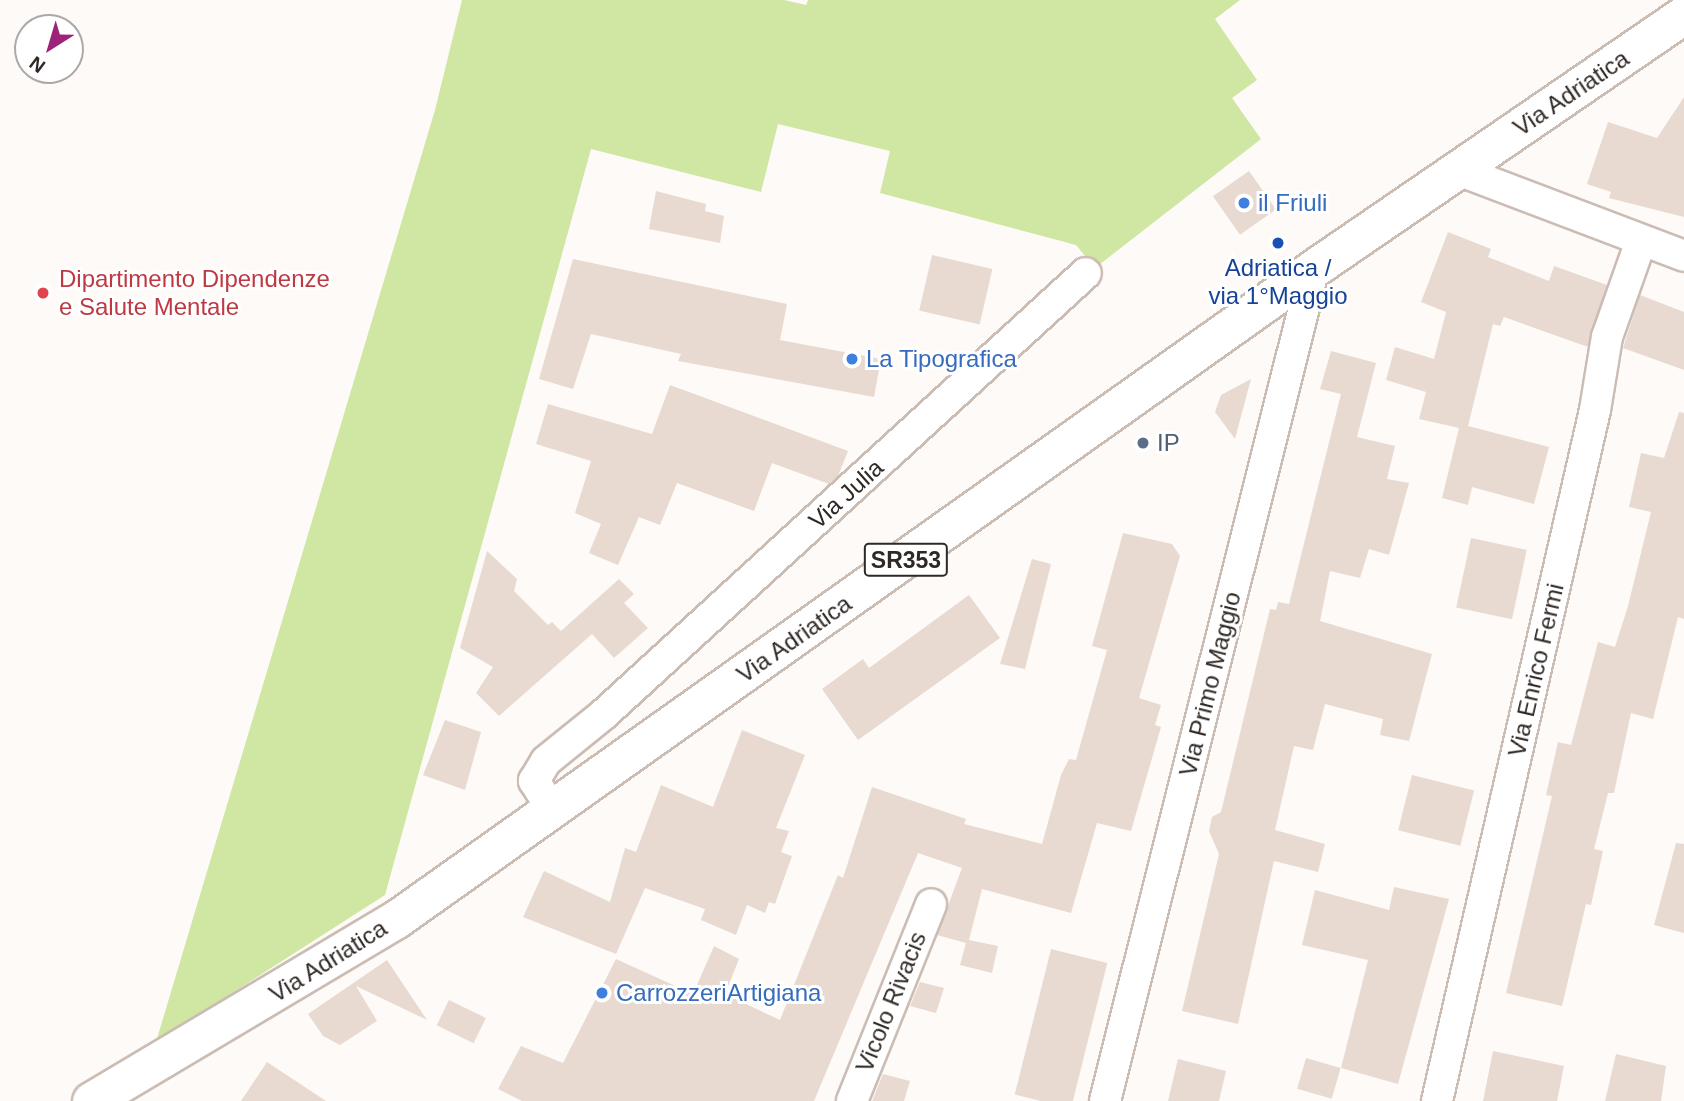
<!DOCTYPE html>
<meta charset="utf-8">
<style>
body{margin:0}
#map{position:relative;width:1684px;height:1101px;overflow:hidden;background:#fdfaf8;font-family:Arial,sans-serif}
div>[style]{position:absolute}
.green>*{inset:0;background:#cfe7a2}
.building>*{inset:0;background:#e8dad0;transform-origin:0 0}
.roads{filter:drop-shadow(2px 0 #cbbcb4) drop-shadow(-2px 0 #cbbcb4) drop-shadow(0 2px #cbbcb4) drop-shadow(0 -2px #cbbcb4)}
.minor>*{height:30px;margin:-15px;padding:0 15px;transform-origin:15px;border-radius:15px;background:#fff}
.major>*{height:37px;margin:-18.5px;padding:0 18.5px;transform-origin:18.5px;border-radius:18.5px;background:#fff}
.dots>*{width:19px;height:19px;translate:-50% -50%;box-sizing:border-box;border:4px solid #fff;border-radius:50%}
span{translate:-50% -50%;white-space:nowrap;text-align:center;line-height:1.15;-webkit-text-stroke:6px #fff;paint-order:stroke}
.shield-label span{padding:2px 5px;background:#fff;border:2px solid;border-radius:5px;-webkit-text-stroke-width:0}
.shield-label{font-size:23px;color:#2f2926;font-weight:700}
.street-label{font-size:24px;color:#2f2926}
.shop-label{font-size:24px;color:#366cbe}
.left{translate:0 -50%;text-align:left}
.transit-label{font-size:24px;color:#164399}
.health-label{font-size:24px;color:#be3a42}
.service-label{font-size:24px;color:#4e5e75}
.north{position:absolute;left:14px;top:14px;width:70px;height:70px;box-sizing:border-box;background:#fff;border:2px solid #aca9a8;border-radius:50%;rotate:217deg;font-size:19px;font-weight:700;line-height:28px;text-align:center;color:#2f2926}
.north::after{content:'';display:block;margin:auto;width:24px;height:32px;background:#9e2278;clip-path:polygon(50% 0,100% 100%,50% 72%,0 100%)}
</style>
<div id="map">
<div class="green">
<div style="clip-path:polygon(462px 0,784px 0,806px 5px,808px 0,1240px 0,1215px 19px,1257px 80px,1232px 98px,1261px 139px,1095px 268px,1076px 245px,880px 193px,890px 151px,778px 124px,761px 192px,591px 149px,385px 895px,156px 1042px,435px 110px)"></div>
</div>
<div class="building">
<div style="clip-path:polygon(1684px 97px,1684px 217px,1609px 198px,1611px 192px,1587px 184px,1608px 122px,1657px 138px)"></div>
<div style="left:1249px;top:171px;width:47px;height:44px;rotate:55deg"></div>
<div style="clip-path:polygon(656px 191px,706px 204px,705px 211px,724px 216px,720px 243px,649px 229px)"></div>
<div style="clip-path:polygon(1448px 232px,1491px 249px,1488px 257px,1549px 281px,1554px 266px,1607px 285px,1588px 347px,1504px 317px,1500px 326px,1493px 324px,1468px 426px,1549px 447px,1534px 504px,1472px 487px,1468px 505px,1442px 498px,1459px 428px,1419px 419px,1426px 392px,1386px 380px,1395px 347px,1434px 359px,1446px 312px,1421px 302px)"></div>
<div style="left:932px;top:255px;width:62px;height:57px;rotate:13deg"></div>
<div style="clip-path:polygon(573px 259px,787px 304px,780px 340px,881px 359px,874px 397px,678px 361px,681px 354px,591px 334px,573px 389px,539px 379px)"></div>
<div style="clip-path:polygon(1640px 295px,1684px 312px,1684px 370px,1623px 348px)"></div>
<div style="clip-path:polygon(1331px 351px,1376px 363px,1357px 437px,1395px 446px,1387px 479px,1409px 483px,1389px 555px,1369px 549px,1360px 578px,1330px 571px,1320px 621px,1432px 654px,1409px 741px,1380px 735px,1383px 719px,1325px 704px,1313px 750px,1294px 746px,1275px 830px,1325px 844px,1318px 872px,1274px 861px,1238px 1024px,1182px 1011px,1219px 854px,1209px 831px,1212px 817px,1221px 812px,1270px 609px,1276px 610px,1278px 602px,1289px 604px,1341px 394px,1320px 389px)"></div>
<div style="clip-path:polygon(1251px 379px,1235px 439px,1215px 412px,1221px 395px)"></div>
<div style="clip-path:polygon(670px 385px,848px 451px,838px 476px,829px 484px,772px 463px,754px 511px,677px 483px,660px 525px,639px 517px,618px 565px,589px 553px,601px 524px,575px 513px,591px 461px,536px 444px,548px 404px,652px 434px)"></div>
<div style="clip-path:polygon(1679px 412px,1684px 413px,1684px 619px,1678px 617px,1653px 719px,1631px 713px,1614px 793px,1608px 793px,1594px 849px,1603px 851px,1591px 905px,1586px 904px,1562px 1006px,1506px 993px,1552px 796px,1546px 795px,1558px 742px,1571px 745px,1598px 642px,1615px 647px,1628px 606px,1651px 512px,1629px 507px,1641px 453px,1664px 458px)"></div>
<div style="clip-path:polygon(1123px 533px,1172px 544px,1180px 556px,1139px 698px,1161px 705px,1155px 725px,1161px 727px,1131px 831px,1097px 823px,1071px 913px,982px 889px,969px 940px,998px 946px,992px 973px,960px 965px,966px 943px,937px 935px,962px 868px,918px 853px,814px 1101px,522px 1101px,498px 1089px,521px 1046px,563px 1063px,616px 959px,693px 994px,714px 946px,739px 959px,725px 994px,780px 1020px,838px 875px,843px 878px,872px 787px,966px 819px,964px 824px,1042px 844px,1061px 775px,1069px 759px,1076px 760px,1107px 650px,1092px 646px)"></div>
<div style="left:1471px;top:538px;width:57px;height:71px;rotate:12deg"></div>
<div style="clip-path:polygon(487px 551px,517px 579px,514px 591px,548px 625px,552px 622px,561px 631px,619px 579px,634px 594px,624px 603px,648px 628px,614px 658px,592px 634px,499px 716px,476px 693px,493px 667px,460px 648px)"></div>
<div style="clip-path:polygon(1032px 559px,1051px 564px,1025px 669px,1000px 664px)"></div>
<div style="clip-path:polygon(969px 595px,1000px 638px,858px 740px,822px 689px,863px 659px,869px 668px)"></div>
<div style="clip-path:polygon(445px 720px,481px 732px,465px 790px,423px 775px)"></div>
<div style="clip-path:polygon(742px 730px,805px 755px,776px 828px,789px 831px,781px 852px,792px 856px,775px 904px,769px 902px,765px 913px,747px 905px,736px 935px,701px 920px,705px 909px,645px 888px,616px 954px,523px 917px,544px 871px,610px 902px,625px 848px,636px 852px,661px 785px,713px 807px)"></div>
<div style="left:1412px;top:775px;width:64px;height:57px;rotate:14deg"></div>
<div style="clip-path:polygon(1676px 843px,1684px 844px,1684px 933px,1654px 925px)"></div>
<div style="clip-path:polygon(1394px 887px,1449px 899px,1398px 1084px,1341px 1068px,1368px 960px,1302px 945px,1315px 890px,1389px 910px)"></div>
<div style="left:1051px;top:949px;width:58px;height:150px;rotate:14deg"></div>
<div style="clip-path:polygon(387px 960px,427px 1020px,356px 986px,377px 1021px,340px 1045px,323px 1036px,308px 1014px)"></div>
<div style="clip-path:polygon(920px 982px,944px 988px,936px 1013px,910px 1006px)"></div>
<div style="left:449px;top:1000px;width:41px;height:28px;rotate:26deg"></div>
<div style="clip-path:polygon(1493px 1051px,1564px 1066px,1557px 1101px,1483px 1101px)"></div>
<div style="clip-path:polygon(1616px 1054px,1666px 1066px,1661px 1101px,1605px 1101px)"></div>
<div style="left:1306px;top:1058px;width:36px;height:32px;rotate:16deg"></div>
<div style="clip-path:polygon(1178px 1059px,1226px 1071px,1219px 1101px,1168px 1101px)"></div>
<div style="clip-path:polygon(267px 1062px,326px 1101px,241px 1101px)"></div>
<div style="clip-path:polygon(883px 1074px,910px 1081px,904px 1101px,872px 1101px)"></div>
</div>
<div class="roads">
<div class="minor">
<div style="left:1458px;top:170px;width:242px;rotate:20.8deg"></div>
<div style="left:553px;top:811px;width:36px;rotate:-122deg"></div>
<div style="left:534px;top:781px;width:23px;rotate:-59deg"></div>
<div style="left:546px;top:761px;width:75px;rotate:-39deg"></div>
<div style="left:604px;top:714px;width:653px;rotate:-42.46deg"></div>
<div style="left:852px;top:1101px;width:212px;rotate:-68.1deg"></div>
<div style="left:1105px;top:1101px;width:859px;rotate:-75.92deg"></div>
<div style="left:1437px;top:1101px;width:709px;rotate:-77.12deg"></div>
<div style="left:1595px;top:410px;width:74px;rotate:-80.7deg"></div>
<div style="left:1607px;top:337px;width:102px;rotate:-70.5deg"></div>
</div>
<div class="major">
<div style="left:91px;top:1101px;width:354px;rotate:-30.8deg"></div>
<div style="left:395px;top:920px;width:1127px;rotate:-35.35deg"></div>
<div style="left:1314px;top:268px;width:448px;rotate:-34.4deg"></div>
</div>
</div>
<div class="dots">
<div style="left:1244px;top:203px;background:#3f7fe0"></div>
<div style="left:1278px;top:243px;background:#1a4fb4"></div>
<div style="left:43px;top:293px;background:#e0444e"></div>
<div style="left:852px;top:359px;background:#3f7fe0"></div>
<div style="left:1143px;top:443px;background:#5c6f8a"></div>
<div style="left:602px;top:993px;background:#3f7fe0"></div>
</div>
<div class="shield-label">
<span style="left:906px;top:560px">SR353</span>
</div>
<div class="street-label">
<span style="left:1571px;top:93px;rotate:-34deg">Via Adriatica</span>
<span style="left:846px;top:494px;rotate:-42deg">Via Julia</span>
<span style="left:794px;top:639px;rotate:-35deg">Via Adriatica</span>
<span style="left:1536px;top:670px;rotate:-77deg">Via Enrico Fermi</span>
<span style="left:1210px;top:684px;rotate:-76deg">Via Primo Maggio</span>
<span style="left:328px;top:961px;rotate:-32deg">Via Adriatica</span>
<span style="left:891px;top:1002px;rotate:-68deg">Vicolo Rivacis</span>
</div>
<div class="shop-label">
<span class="left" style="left:1258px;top:203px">il Friuli</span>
<span class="left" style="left:866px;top:359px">La Tipografica</span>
<span class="left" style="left:616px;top:993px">CarrozzeriArtigiana</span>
</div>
<div class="transit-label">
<span style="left:1278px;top:282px">Adriatica /<br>via 1°Maggio</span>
</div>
<div class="health-label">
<span class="left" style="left:59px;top:293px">Dipartimento Dipendenze<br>e Salute Mentale</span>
</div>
<div class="service-label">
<span class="left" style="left:1157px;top:443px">IP</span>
</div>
<div class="north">N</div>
</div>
